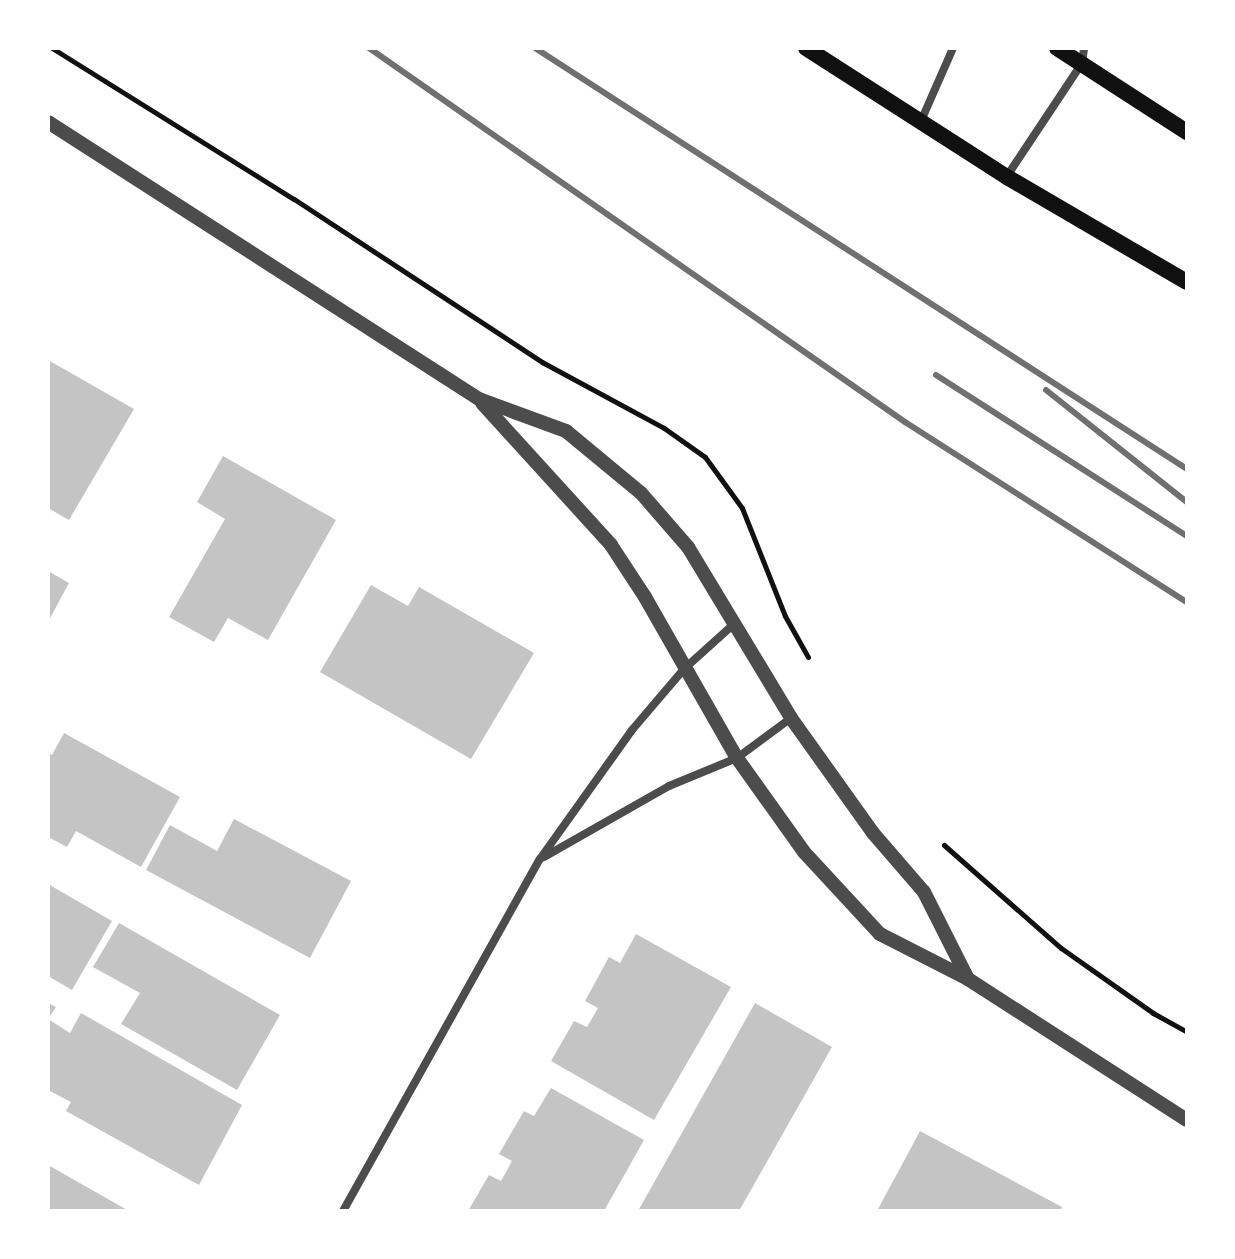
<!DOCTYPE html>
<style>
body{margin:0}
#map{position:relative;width:1235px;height:1259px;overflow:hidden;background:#fff;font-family:"Fira Sans Condensed",sans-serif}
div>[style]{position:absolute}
.building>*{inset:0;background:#c4c4c4}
.path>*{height:5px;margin:-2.5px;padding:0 2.5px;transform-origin:2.5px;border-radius:2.5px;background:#111}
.minor>*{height:8px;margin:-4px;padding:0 4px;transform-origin:4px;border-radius:4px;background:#4c4c4c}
.tertiary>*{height:14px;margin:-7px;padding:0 7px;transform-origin:7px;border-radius:7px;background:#4c4c4c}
.secondary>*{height:16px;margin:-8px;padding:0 8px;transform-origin:8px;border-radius:8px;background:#111}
.rail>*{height:6px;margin:-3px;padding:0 3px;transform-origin:3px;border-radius:3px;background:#707070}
span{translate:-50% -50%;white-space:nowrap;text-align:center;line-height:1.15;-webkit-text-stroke:6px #fff;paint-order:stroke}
.frame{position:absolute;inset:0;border:50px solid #fff;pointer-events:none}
</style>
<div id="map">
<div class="building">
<div style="clip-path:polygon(48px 360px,134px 409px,69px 520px,48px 508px)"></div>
<div style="clip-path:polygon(223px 456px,336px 520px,268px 640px,228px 618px,214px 642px,169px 617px,225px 519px,197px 502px)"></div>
<div style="clip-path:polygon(48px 571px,69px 583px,48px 622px)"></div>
<div style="clip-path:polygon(371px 585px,408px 606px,419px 587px,534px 653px,471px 759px,320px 672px)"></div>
<div style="clip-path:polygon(64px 733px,180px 797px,141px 867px,76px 831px,67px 847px,48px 837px,48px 753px,52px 755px)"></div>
<div style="clip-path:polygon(234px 819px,351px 881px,310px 958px,146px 870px,170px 825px,217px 851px)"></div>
<div style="clip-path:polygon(48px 884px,112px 921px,72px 990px,48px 976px)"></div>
<div style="clip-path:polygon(119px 923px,280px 1015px,237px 1090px,121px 1024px,140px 993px,93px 967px)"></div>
<div style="clip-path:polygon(636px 934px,731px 987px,654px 1120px,551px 1061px,574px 1021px,587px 1027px,598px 1008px,585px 1001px,609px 957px,620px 963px)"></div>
<div style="clip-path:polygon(48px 1003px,56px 1007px,48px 1019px,70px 1033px,81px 1013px,242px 1105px,199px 1185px,66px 1111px,71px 1102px,48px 1090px)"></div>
<div style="clip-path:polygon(755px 1003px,832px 1047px,739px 1211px,638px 1211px)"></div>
<div style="clip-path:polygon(551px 1088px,644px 1140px,604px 1211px,468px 1211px,489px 1175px,501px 1181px,512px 1161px,499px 1154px,524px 1111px,534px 1116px)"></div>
<div style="clip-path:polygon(920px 1131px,1062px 1207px,1060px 1211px,877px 1211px)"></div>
<div style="clip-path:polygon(48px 1165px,129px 1211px,48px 1211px)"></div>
</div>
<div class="path">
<div style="left:52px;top:48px;width:285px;rotate:32deg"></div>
<div style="left:294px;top:199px;width:297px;rotate:33.3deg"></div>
<div style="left:542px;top:362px;width:139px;rotate:28.4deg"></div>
<div style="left:664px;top:428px;width:50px;rotate:35.3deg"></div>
<div style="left:705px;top:457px;width:63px;rotate:54deg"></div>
<div style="left:742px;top:508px;width:116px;rotate:68.3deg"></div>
<div style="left:785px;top:616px;width:47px;rotate:60.7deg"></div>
<div style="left:944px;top:845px;width:156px;rotate:41.4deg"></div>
<div style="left:1061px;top:948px;width:113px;rotate:35.2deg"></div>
<div style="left:1153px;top:1013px;width:39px;rotate:29deg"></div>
</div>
<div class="minor">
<div style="left:921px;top:121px;width:80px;rotate:-66.3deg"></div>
<div style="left:1007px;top:176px;width:136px;rotate:-56.4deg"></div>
<div style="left:1082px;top:63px;width:15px;rotate:-82deg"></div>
<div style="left:544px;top:857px;width:144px;rotate:-29.6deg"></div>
<div style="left:669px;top:786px;width:74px;rotate:-22.4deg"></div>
<div style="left:737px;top:758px;width:67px;rotate:-36.5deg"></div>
<div style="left:343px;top:1211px;width:403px;rotate:-60.8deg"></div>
<div style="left:540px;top:859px;width:158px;rotate:-54.5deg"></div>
<div style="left:632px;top:730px;width:80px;rotate:-49.6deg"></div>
<div style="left:684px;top:669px;width:69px;rotate:-42deg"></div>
</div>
<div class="tertiary">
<div style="left:48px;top:122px;width:512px;rotate:32.73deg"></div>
<div style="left:479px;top:399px;width:93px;rotate:20.2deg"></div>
<div style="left:566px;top:431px;width:97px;rotate:39.6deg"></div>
<div style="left:641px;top:493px;width:72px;rotate:49deg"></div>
<div style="left:688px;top:547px;width:200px;rotate:58.9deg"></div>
<div style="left:791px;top:718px;width:141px;rotate:54.5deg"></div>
<div style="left:873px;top:833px;width:78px;rotate:49.2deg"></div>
<div style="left:924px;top:892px;width:97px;rotate:63.2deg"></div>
<div style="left:482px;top:403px;width:192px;rotate:47.7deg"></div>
<div style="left:611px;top:545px;width:62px;rotate:56.8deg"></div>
<div style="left:645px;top:597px;width:185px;rotate:60.3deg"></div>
<div style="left:737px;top:758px;width:115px;rotate:54.5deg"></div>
<div style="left:804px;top:852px;width:112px;rotate:47.2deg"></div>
<div style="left:880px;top:934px;width:99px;rotate:27.1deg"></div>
<div style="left:968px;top:979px;width:260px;rotate:32.8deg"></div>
</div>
<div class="secondary">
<div style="left:806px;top:48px;width:239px;rotate:32.7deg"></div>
<div style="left:1007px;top:177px;width:208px;rotate:30.3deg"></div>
<div style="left:1057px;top:48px;width:155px;rotate:32.9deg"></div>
</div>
<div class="rail">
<div style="left:369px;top:48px;width:654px;rotate:34.91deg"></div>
<div style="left:905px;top:422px;width:335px;rotate:32.6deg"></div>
<div style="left:535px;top:48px;width:776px;rotate:32.85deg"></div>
<div style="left:936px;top:375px;width:298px;rotate:32.7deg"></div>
<div style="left:1046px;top:390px;width:180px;rotate:38.5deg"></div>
</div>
<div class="frame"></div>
</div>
